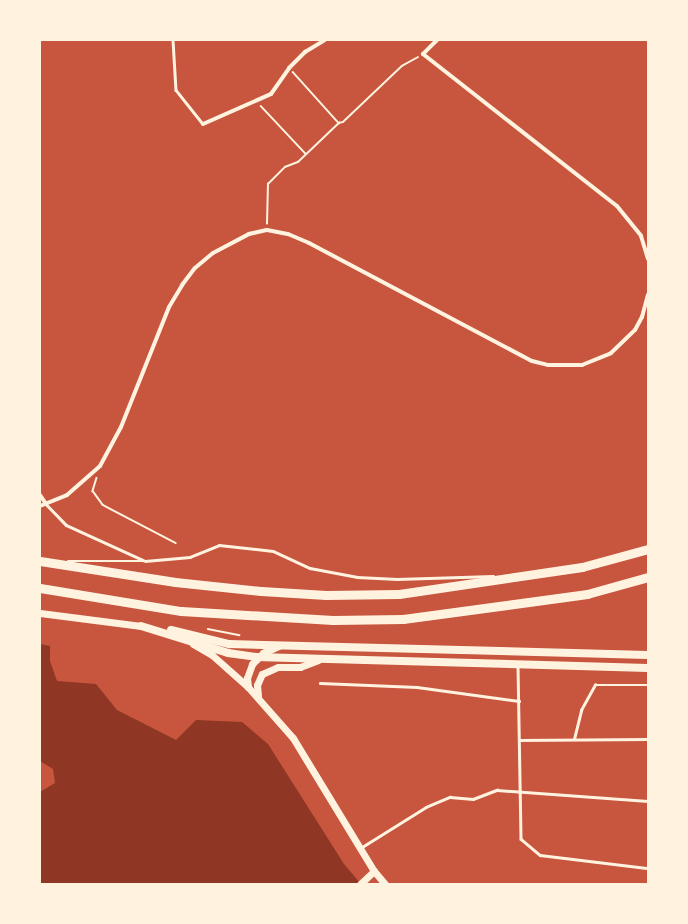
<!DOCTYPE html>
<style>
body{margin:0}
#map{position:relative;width:688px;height:924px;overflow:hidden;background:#c8553d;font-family:Merriweather,serif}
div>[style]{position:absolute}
.water>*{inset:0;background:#8f3625}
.path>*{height:1.5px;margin:-0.75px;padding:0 0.75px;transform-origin:0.75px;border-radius:0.75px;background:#fff3e0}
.service>*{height:2.5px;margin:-1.25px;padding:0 1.25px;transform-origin:1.25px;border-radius:1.25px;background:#fff3e0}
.minor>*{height:4px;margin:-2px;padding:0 2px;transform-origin:2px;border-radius:2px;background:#fff3e0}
.tertiary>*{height:7px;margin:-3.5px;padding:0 3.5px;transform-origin:3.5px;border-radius:3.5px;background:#fff3e0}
.secondary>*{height:8px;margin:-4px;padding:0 4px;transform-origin:4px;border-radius:4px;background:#fff3e0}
.trunk>*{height:9px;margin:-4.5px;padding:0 4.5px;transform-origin:4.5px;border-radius:4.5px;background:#fff3e0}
span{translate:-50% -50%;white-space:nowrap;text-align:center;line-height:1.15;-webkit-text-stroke:4px #fff3e0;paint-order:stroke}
.frame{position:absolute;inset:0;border:41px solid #fff3e0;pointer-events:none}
</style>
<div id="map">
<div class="water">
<div style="clip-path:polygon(40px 644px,50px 646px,50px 661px,57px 681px,96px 684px,117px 710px,176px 740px,196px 720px,242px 722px,268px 744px,344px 864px,361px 884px,40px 884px,40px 792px,55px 783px,53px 769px,40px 761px)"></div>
</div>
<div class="path">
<div style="left:293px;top:72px;width:69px;rotate:48deg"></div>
<div style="left:261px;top:106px;width:66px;rotate:46.8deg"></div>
<div style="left:267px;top:224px;width:40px;rotate:-88.6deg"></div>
<div style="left:268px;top:184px;width:24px;rotate:-45deg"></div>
<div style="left:285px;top:167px;width:14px;rotate:-21deg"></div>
<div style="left:298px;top:162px;width:57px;rotate:-43.6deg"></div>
<div style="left:339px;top:123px;width:4px;rotate:-14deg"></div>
<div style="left:343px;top:122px;width:81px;rotate:-43.5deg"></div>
<div style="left:402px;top:66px;width:18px;rotate:-29deg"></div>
<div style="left:97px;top:478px;width:14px;rotate:107deg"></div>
<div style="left:93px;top:491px;width:17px;rotate:54deg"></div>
<div style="left:103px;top:505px;width:82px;rotate:27.5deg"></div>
<div style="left:208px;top:629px;width:32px;rotate:11deg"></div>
</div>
<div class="service">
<div style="left:173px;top:40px;width:50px;rotate:86.6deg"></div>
<div style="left:176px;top:90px;width:43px;rotate:51.5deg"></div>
<div style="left:46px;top:504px;width:29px;rotate:46deg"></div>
<div style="left:66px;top:525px;width:85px;rotate:24.4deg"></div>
<div style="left:68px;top:561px;width:77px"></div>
<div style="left:145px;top:561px;width:45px;rotate:-5.1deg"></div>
<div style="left:190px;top:557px;width:31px;rotate:-22deg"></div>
<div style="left:219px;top:545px;width:54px;rotate:6.3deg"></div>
<div style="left:273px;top:551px;width:41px;rotate:24.7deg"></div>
<div style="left:310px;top:568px;width:48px;rotate:10.8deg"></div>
<div style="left:357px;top:577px;width:40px;rotate:2.9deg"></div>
<div style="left:397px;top:579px;width:96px;rotate:-1.8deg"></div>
<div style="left:518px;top:666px;width:173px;rotate:89deg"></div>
<div style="left:521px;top:839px;width:25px;rotate:40deg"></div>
<div style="left:540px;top:855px;width:109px;rotate:6.9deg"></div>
<div style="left:320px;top:683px;width:97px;rotate:2.4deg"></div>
<div style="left:417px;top:687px;width:103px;rotate:7.8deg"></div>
<div style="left:574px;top:739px;width:30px;rotate:-76deg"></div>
<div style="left:581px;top:710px;width:29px;rotate:-61deg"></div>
<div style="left:595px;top:685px;width:53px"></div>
<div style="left:519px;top:740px;width:129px;rotate:-0.4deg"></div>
<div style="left:362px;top:847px;width:75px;rotate:-32deg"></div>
<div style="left:426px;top:807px;width:26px;rotate:-23deg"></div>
<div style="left:450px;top:797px;width:23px;rotate:5deg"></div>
<div style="left:473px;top:799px;width:26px;rotate:-21deg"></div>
<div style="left:497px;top:790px;width:151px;rotate:4.2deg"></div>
</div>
<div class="minor">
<div style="left:437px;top:40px;width:20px;rotate:135deg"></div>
<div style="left:423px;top:54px;width:246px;rotate:38.1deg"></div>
<div style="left:617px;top:206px;width:38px;rotate:51deg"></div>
<div style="left:641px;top:236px;width:24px;rotate:73deg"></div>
<div style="left:203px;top:124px;width:74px;rotate:-23.8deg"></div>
<div style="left:271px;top:94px;width:32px;rotate:-55deg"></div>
<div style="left:289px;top:68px;width:23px;rotate:-45deg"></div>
<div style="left:305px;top:52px;width:23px;rotate:-31deg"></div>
<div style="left:40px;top:495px;width:11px;rotate:56deg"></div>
<div style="left:40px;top:506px;width:29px;rotate:-22deg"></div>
<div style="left:67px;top:495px;width:44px;rotate:-41.3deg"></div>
<div style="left:100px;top:466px;width:44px;rotate:-61.7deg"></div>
<div style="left:121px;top:427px;width:129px;rotate:-68.2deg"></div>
<div style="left:169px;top:307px;width:26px;rotate:-59deg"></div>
<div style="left:182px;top:285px;width:21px;rotate:-53deg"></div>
<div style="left:195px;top:268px;width:23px;rotate:-40deg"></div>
<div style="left:213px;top:253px;width:41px;rotate:-27.8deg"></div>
<div style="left:249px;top:234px;width:18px;rotate:-13deg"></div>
<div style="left:267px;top:230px;width:21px;rotate:11deg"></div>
<div style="left:288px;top:234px;width:23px;rotate:23deg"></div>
<div style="left:309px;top:243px;width:252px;rotate:27.9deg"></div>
<div style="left:532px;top:361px;width:16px;rotate:14deg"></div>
<div style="left:548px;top:365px;width:34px"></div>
<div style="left:582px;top:365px;width:31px;rotate:-22deg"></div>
<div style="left:611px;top:353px;width:33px;rotate:-44deg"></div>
<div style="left:635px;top:330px;width:15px;rotate:-62deg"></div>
<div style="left:642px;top:317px;width:23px;rotate:-75deg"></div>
</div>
<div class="tertiary">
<div style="left:40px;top:613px;width:102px;rotate:7.3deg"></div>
<div style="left:193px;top:644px;width:22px;rotate:30deg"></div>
<div style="left:212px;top:655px;width:48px;rotate:41.6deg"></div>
<div style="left:248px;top:687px;width:68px;rotate:48.6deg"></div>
<div style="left:293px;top:738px;width:156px;rotate:58.7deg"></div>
<div style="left:374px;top:871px;width:19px;rotate:137deg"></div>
<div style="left:248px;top:687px;width:9px;rotate:-96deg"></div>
<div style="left:247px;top:678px;width:15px;rotate:-70deg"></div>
<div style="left:252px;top:664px;width:16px;rotate:-45deg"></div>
<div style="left:263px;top:653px;width:17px;rotate:-24deg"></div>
<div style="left:258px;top:696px;width:11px;rotate:-95deg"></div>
<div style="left:257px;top:685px;width:12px;rotate:-66deg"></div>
<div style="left:262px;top:674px;width:17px;rotate:-24deg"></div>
<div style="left:278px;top:667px;width:22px"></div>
<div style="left:300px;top:667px;width:19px;rotate:-21deg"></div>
<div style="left:374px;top:871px;width:17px;rotate:50deg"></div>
</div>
<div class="secondary">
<div style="left:141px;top:626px;width:91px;rotate:17.2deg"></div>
<div style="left:228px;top:653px;width:28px;rotate:8deg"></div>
<div style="left:256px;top:657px;width:392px;rotate:1.6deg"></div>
<div style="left:171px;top:630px;width:60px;rotate:13.6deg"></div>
<div style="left:229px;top:644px;width:419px;rotate:1.5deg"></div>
</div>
<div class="trunk">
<div style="left:40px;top:561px;width:137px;rotate:8.8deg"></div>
<div style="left:175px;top:582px;width:86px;rotate:6deg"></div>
<div style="left:261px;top:591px;width:65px;rotate:3.5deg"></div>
<div style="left:326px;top:595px;width:73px;rotate:-0.8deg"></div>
<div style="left:399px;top:594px;width:185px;rotate:-8.4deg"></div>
<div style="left:582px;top:567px;width:68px;rotate:-15.3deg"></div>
<div style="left:40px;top:588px;width:143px;rotate:9.3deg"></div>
<div style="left:181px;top:611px;width:152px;rotate:3.4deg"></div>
<div style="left:333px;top:620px;width:70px;rotate:-0.8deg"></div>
<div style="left:403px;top:619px;width:186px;rotate:-7.7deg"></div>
<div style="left:587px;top:594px;width:63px;rotate:-15.6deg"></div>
</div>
<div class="frame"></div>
</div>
